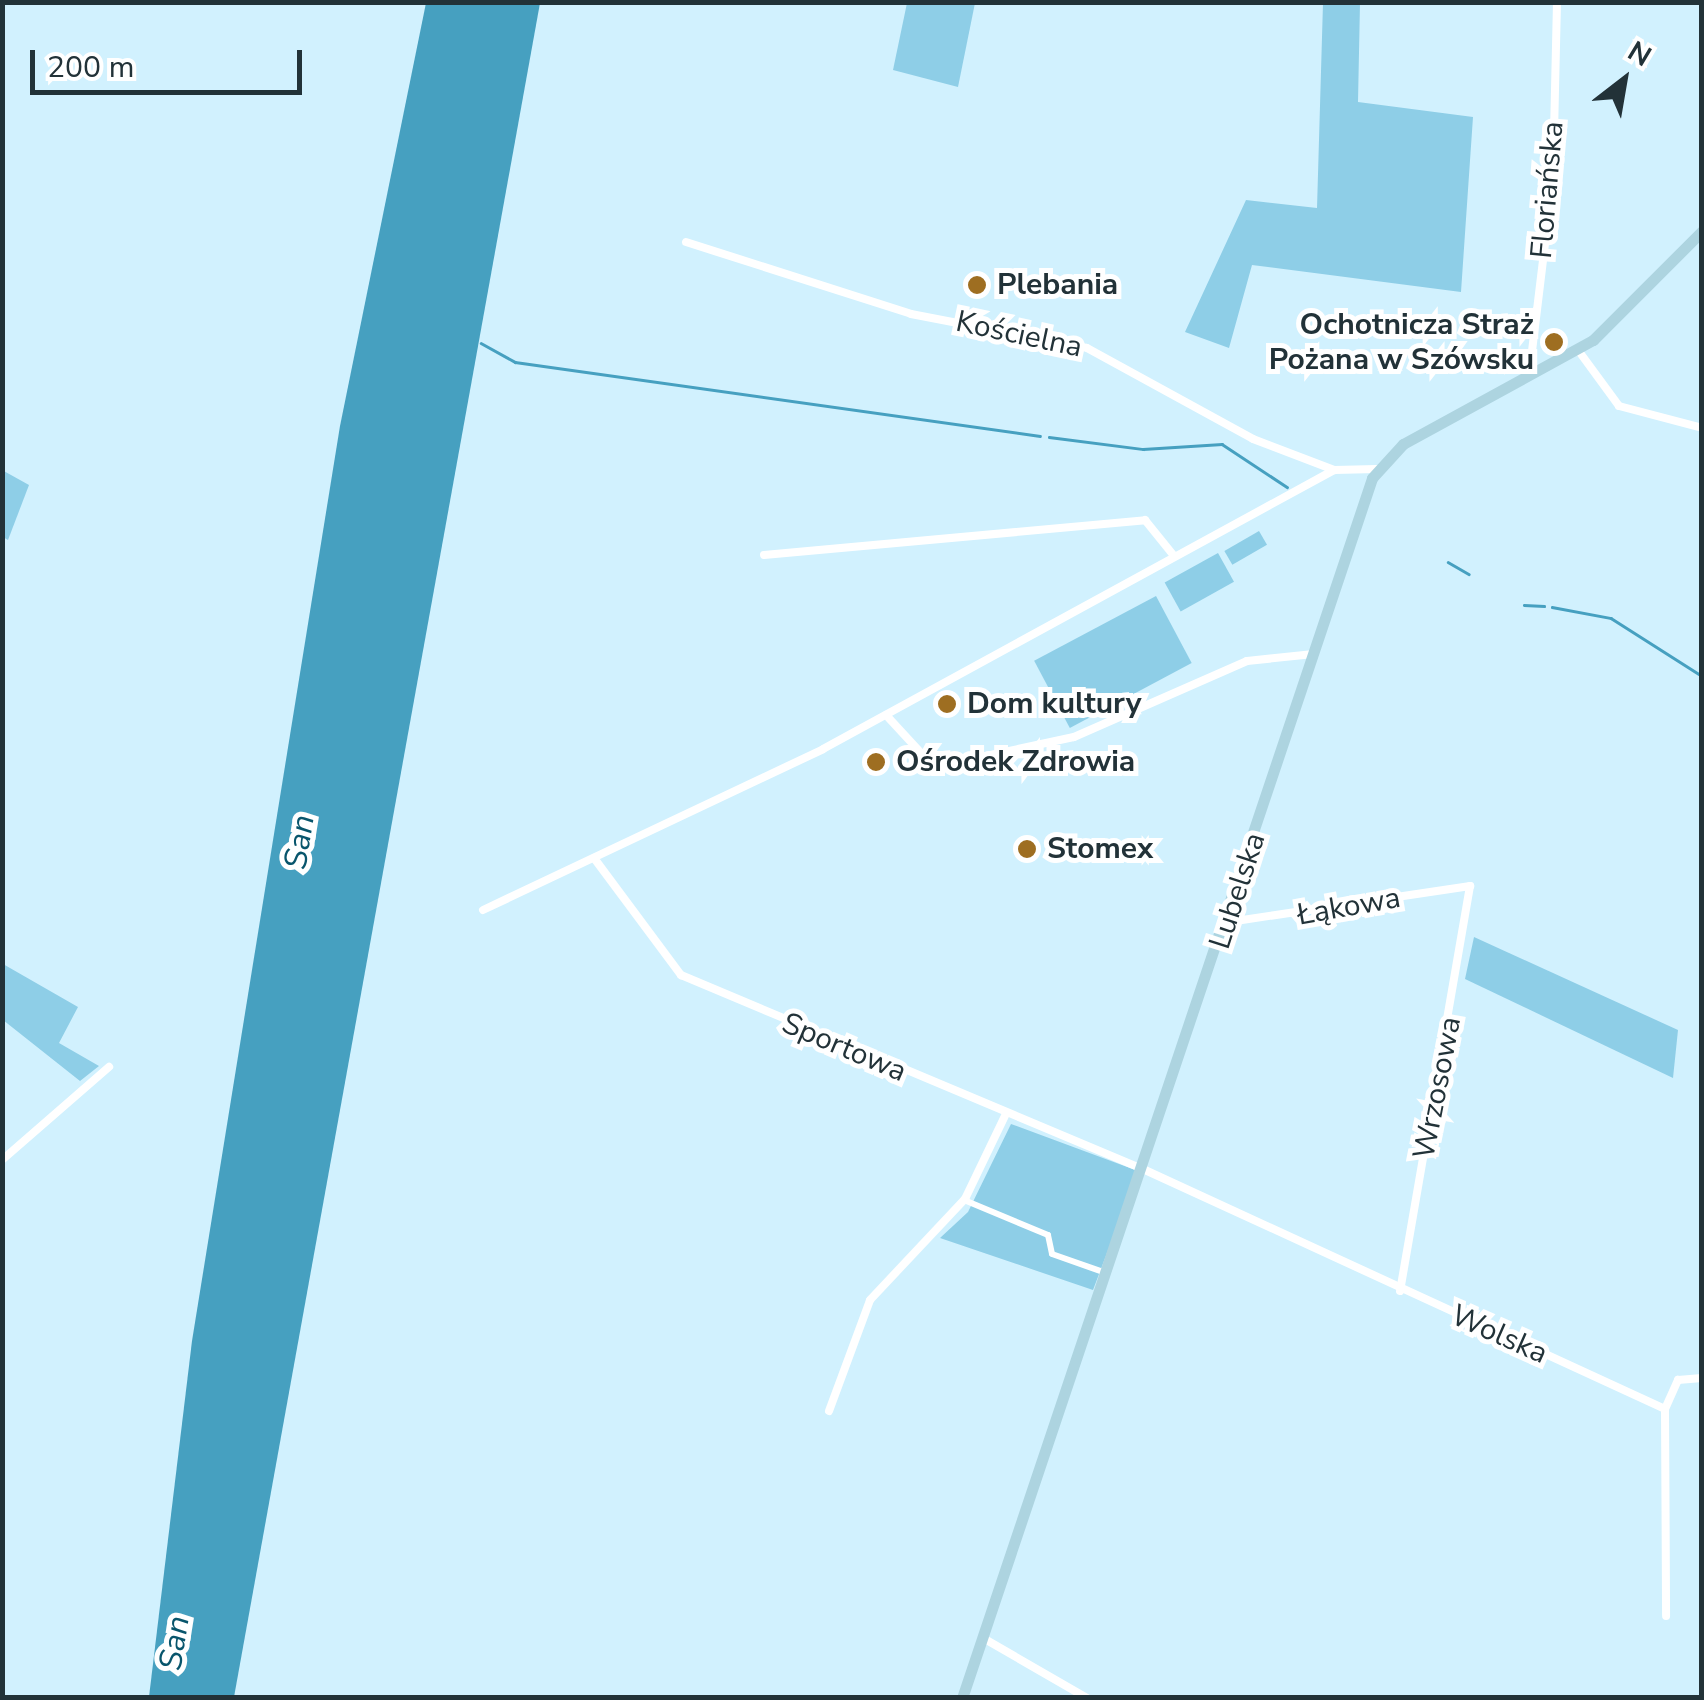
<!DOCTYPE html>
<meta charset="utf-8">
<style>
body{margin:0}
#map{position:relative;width:1704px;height:1700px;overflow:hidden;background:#d1f1fe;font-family:"Nunito Sans",sans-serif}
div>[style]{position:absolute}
.green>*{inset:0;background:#8ecee7;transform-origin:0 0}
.water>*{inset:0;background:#46a0c0}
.stream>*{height:2.5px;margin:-1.25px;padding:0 1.25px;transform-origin:1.25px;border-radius:1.25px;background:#46a0c0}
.pedestrian>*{height:6px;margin:-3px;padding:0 3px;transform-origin:3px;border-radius:3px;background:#fff}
.minor>*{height:8px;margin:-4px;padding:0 4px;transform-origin:4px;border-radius:4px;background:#fff}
.secondary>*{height:11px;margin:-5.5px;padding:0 5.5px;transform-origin:5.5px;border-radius:5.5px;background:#add4e0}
.dots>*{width:28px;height:28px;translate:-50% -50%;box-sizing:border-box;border:5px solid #fff;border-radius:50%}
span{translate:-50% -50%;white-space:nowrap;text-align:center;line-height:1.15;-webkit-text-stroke:10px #fff;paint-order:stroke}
.street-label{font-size:30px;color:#223238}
.poi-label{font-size:30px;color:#223238;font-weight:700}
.left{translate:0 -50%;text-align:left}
.right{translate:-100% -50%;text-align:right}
.water-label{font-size:32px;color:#08556c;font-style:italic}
.frame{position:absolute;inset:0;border:5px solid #223238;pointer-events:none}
.north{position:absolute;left:1574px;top:30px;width:100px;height:100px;-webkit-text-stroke:8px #fff;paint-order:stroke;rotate:31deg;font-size:28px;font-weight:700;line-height:40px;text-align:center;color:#223238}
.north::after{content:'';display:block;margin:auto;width:35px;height:45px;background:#223238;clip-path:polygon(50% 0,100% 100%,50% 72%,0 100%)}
.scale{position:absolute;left:30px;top:50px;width:272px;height:45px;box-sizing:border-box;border:5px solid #223238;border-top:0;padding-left:12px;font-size:30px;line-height:35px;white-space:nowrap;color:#223238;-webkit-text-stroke:8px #fff;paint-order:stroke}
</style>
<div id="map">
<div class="green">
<div style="clip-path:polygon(907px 3px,975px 3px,958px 87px,893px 70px)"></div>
<div style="clip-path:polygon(1323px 3px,1360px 3px,1358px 102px,1473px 117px,1461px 292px,1252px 265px,1229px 348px,1185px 332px,1246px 200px,1317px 208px)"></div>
<div style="clip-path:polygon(2px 470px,29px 485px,8px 540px,3px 537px)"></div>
<div style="left:1259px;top:531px;width:16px;height:40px;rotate:60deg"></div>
<div style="left:1218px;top:553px;width:33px;height:61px;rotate:61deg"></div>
<div style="left:1156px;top:596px;width:76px;height:138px;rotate:62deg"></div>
<div style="clip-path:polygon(1474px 937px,1678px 1030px,1673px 1078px,1465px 979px)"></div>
<div style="clip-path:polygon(3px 964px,78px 1007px,59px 1043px,99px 1066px,80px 1081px,3px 1020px)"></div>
<div style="clip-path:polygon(1011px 1124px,1138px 1171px,1093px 1290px,940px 1238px,968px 1212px)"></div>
</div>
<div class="water">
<div style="clip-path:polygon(426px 3px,540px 3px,234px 1697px,149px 1697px,192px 1341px,340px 426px)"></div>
</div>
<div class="stream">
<div style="left:481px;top:343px;width:39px;rotate:29deg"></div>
<div style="left:515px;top:362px;width:530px;rotate:8.02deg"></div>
<div style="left:1049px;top:437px;width:95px;rotate:7.3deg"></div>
<div style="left:1143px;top:449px;width:79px;rotate:-3.6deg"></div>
<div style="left:1222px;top:444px;width:78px;rotate:33.5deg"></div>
<div style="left:1448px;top:562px;width:24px;rotate:30deg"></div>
<div style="left:1524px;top:605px;width:20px;rotate:3deg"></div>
<div style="left:1552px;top:607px;width:60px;rotate:10.6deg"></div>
<div style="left:1611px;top:618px;width:108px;rotate:32.5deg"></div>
</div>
<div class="pedestrian">
<div style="left:964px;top:1200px;width:91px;rotate:22.6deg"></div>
<div style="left:1048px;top:1235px;width:19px;rotate:78deg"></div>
<div style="left:1052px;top:1254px;width:54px;rotate:19.4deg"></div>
</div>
<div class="minor">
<div style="left:686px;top:242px;width:236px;rotate:17.7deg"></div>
<div style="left:911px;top:314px;width:179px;rotate:10.9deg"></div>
<div style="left:1087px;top:348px;width:189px;rotate:28.7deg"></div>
<div style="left:1253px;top:439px;width:87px;rotate:20.9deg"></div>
<div style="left:1578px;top:350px;width:69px;rotate:53.8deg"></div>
<div style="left:1619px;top:406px;width:86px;rotate:14.8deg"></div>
<div style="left:1529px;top:376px;width:199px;rotate:-83.1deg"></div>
<div style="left:1553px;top:178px;width:176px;rotate:-88.7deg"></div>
<div style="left:764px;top:555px;width:383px;rotate:-5.2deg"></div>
<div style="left:1145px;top:520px;width:46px;rotate:51.1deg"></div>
<div style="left:886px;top:715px;width:71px;rotate:47.3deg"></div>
<div style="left:934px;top:767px;width:143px;rotate:-12.1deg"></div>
<div style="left:1074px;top:737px;width:189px;rotate:-23.7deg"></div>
<div style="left:1247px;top:661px;width:67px;rotate:-6deg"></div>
<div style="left:594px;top:858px;width:146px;rotate:53.4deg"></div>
<div style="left:681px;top:975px;width:503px;rotate:22.8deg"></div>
<div style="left:1145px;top:1170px;width:572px;rotate:24.68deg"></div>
<div style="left:1665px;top:1409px;width:207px;rotate:89.7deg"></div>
<div style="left:483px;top:910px;width:376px;rotate:-25.3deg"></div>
<div style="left:823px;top:749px;width:582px;rotate:-28.63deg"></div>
<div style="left:1334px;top:470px;width:43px;rotate:-1.3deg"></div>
<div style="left:1229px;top:922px;width:244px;rotate:-8.5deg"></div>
<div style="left:1470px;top:886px;width:411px;rotate:99.8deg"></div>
<div style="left:2px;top:1160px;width:142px;rotate:-41deg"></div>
<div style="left:1665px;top:1409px;width:32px;rotate:-66deg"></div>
<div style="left:1678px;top:1380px;width:24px;rotate:-5deg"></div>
<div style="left:829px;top:1411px;width:118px;rotate:-69.7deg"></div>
<div style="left:870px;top:1300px;width:139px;rotate:-46.8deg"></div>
<div style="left:965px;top:1199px;width:92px;rotate:-64.3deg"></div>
<div style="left:983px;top:1638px;width:120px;rotate:30deg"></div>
</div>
<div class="secondary">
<div style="left:962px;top:1698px;width:1287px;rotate:-71.42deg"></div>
<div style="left:1372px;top:478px;width:46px;rotate:-47.6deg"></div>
<div style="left:1403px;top:444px;width:217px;rotate:-28.7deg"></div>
<div style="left:1593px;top:340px;width:154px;rotate:-45deg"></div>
</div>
<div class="dots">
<div style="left:977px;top:285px;background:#9e6e21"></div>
<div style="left:1554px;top:342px;background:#9e6e21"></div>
<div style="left:947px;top:704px;background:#9e6e21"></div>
<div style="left:876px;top:762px;background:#9e6e21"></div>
<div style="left:1027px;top:849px;background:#9e6e21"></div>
</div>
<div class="street-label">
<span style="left:1548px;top:190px;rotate:-85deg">Floriańska</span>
<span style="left:1019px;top:335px;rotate:12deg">Kościelna</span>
<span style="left:1238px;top:891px;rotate:-72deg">Lubelska</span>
<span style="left:1349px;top:907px;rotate:-10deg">Łąkowa</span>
<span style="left:844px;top:1048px;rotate:23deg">Sportowa</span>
<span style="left:1438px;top:1088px;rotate:-79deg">Wrzosowa</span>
<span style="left:1499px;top:1335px;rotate:24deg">Wolska</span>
</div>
<div class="poi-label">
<span class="left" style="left:997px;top:285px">Plebania</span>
<span class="right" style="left:1534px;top:342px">Ochotnicza Straż<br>Pożana w Szówsku</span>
<span class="left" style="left:967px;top:704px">Dom kultury</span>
<span class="left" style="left:896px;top:762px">Ośrodek Zdrowia</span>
<span class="left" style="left:1047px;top:849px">Stomex</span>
</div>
<div class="water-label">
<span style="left:300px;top:842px;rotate:-81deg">San</span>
<span style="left:175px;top:1643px;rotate:-81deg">San</span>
</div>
<div class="frame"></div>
<div class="north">N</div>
<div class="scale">200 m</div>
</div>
